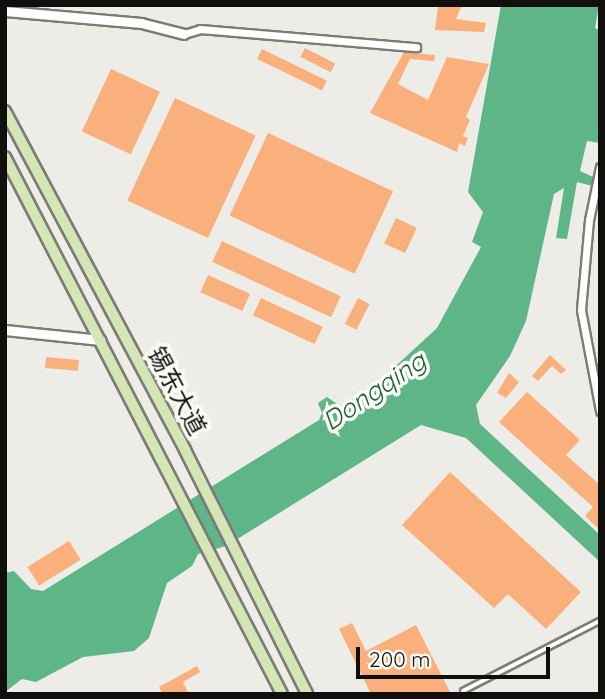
<!DOCTYPE html>
<meta charset="utf-8">
<style>
body{margin:0}
#map{position:relative;width:605px;height:699px;overflow:hidden;background:#eeece7;font-family:Quicksand,"Noto Sans SC",sans-serif}
div>[style]{position:absolute}
.water>*{inset:0;background:#5eb588}
.building>*{inset:0;background:#f9b07c;transform-origin:0 0}
.roads{filter:drop-shadow(2px 0 #7d7b76) drop-shadow(-2px 0 #7d7b76) drop-shadow(0 2px #7d7b76) drop-shadow(0 -2px #7d7b76)}
.service>*{height:3.5px;margin:-1.75px;padding:0 1.75px;transform-origin:1.75px;border-radius:1.75px;background:#fff}
.minor>*{height:7px;margin:-3.5px;padding:0 3.5px;transform-origin:3.5px;border-radius:3.5px;background:#fff}
.tertiary>*{height:9px;margin:-4.5px;padding:0 4.5px;transform-origin:4.5px;border-radius:4.5px;background:#fff}
.primary>*{height:10px;margin:-5px;padding:0 5px;transform-origin:5px;border-radius:5px;background:#d4e6b5}
span{translate:-50% -50%;white-space:nowrap;text-align:center;line-height:1.15;-webkit-text-stroke:7px #fcfaf4;paint-order:stroke}
.street-label{font-size:24px;color:#100f0d}
.water-label{font-size:26px;color:#1f6041;font-style:italic}
.frame{position:absolute;inset:0;border:7px solid #100f0d;pointer-events:none}
.scale{position:absolute;left:356px;top:647px;width:194px;height:32px;box-sizing:border-box;border:4px solid #100f0d;border-top:0;padding-left:9px;font-size:21px;line-height:24px;white-space:nowrap;color:#100f0d;-webkit-text-stroke:5px #fcfaf4;paint-order:stroke}
</style>
<div id="map">
<div class="water">
<div style="clip-path:polygon(501px 5px,599px 5px,595px 28px,600px 30px,600px 143px,587px 141px,580px 171px,600px 180px,600px 188px,577px 182px,567px 239px,556px 238px,564px 188px,554px 194px,526px 321px,510px 356px,476px 405px,480px 424px,600px 535px,600px 562px,466px 438px,421px 425px,226px 546px,198px 554px,192px 566px,167px 583px,149px 638px,134px 651px,83px 657px,36px 682px,22px 679px,5px 692px,5px 573px,14px 571px,31px 589px,43px 591px,319px 420px,322px 413px,318px 403px,327px 397px,340px 406px,373px 387px,437px 328px,481px 247px,472px 242px,483px 212px,468px 192px)"></div>
</div>
<div class="building">
<div style="clip-path:polygon(438px 5px,462px 5px,456px 19px,486px 23px,484px 32px,435px 30px)"></div>
<div style="left:305px;top:48px;width:34px;height:10px;rotate:27deg"></div>
<div style="left:262px;top:49px;width:72px;height:11px;rotate:26deg"></div>
<div style="clip-path:polygon(404px 52px,435px 55px,434px 61px,410px 59px,398px 84px,428px 100px,447px 57px,489px 64px,466px 117px,470px 120px,463px 136px,468px 138px,465px 146px,459px 143px,457px 152px,370px 113px)"></div>
<div style="left:111px;top:69px;width:54px;height:69px;rotate:25deg"></div>
<div style="left:175px;top:98px;width:89px;height:113px;rotate:25deg"></div>
<div style="left:268px;top:133px;width:138px;height:91px;rotate:25deg"></div>
<div style="left:396px;top:218px;width:23px;height:28px;rotate:25deg"></div>
<div style="left:222px;top:241px;width:131px;height:23px;rotate:25deg"></div>
<div style="left:208px;top:275px;width:46px;height:19px;rotate:24deg"></div>
<div style="left:261px;top:298px;width:68px;height:19px;rotate:25deg"></div>
<div style="left:358px;top:298px;width:13px;height:29px;rotate:27deg"></div>
<div style="clip-path:polygon(550px 355px,566px 370px,561px 374px,552px 366px,538px 381px,532px 376px)"></div>
<div style="left:46px;top:357px;width:33px;height:11px;rotate:5deg"></div>
<div style="clip-path:polygon(509px 373px,519px 382px,506px 398px,497px 393px)"></div>
<div style="clip-path:polygon(527px 392px,580px 440px,566px 455px,600px 485px,600px 530px,585px 516px,593px 507px,499px 422px)"></div>
<div style="clip-path:polygon(450px 472px,581px 592px,546px 629px,508px 594px,494px 608px,402px 525px)"></div>
<div style="left:69px;top:541px;width:22px;height:49px;rotate:58deg"></div>
<div style="clip-path:polygon(352px 623px,366px 651px,416px 625px,451px 694px,371px 694px,339px 629px)"></div>
<div style="clip-path:polygon(197px 666px,200px 672px,183px 682px,189px 694px,163px 694px,159px 687px)"></div>
</div>
<div class="roads">
<div class="service">
<div style="left:463px;top:691px;width:154px;rotate:-27.1deg"></div>
</div>
<div class="minor">
<div style="left:184px;top:34px;width:17px;rotate:-17deg"></div>
<div style="left:200px;top:29px;width:217px;rotate:4.8deg"></div>
<div style="left:600px;top:167px;width:54px;rotate:101.7deg"></div>
<div style="left:589px;top:220px;width:90px;rotate:95.1deg"></div>
<div style="left:581px;top:310px;width:103px;rotate:79.3deg"></div>
</div>
<div class="tertiary">
<div style="left:5px;top:11px;width:137px;rotate:5deg"></div>
<div style="left:141px;top:23px;width:44px;rotate:14.3deg"></div>
<div style="left:5px;top:330px;width:96px;rotate:6deg"></div>
</div>
<div class="primary">
<div style="left:5px;top:111px;width:384px;rotate:62deg"></div>
<div style="left:185px;top:450px;width:273px;rotate:63.4deg"></div>
<div style="left:5px;top:157px;width:604px;rotate:62.71deg"></div>
</div>
</div>
<div class="street-label">
<span style="left:177px;top:391px;rotate:62deg">锡东大道</span>
</div>
<div class="water-label">
<span style="left:374px;top:391px;rotate:-34deg">Dongqing</span>
</div>
<div class="frame"></div>
<div class="scale">200 m</div>
</div>
